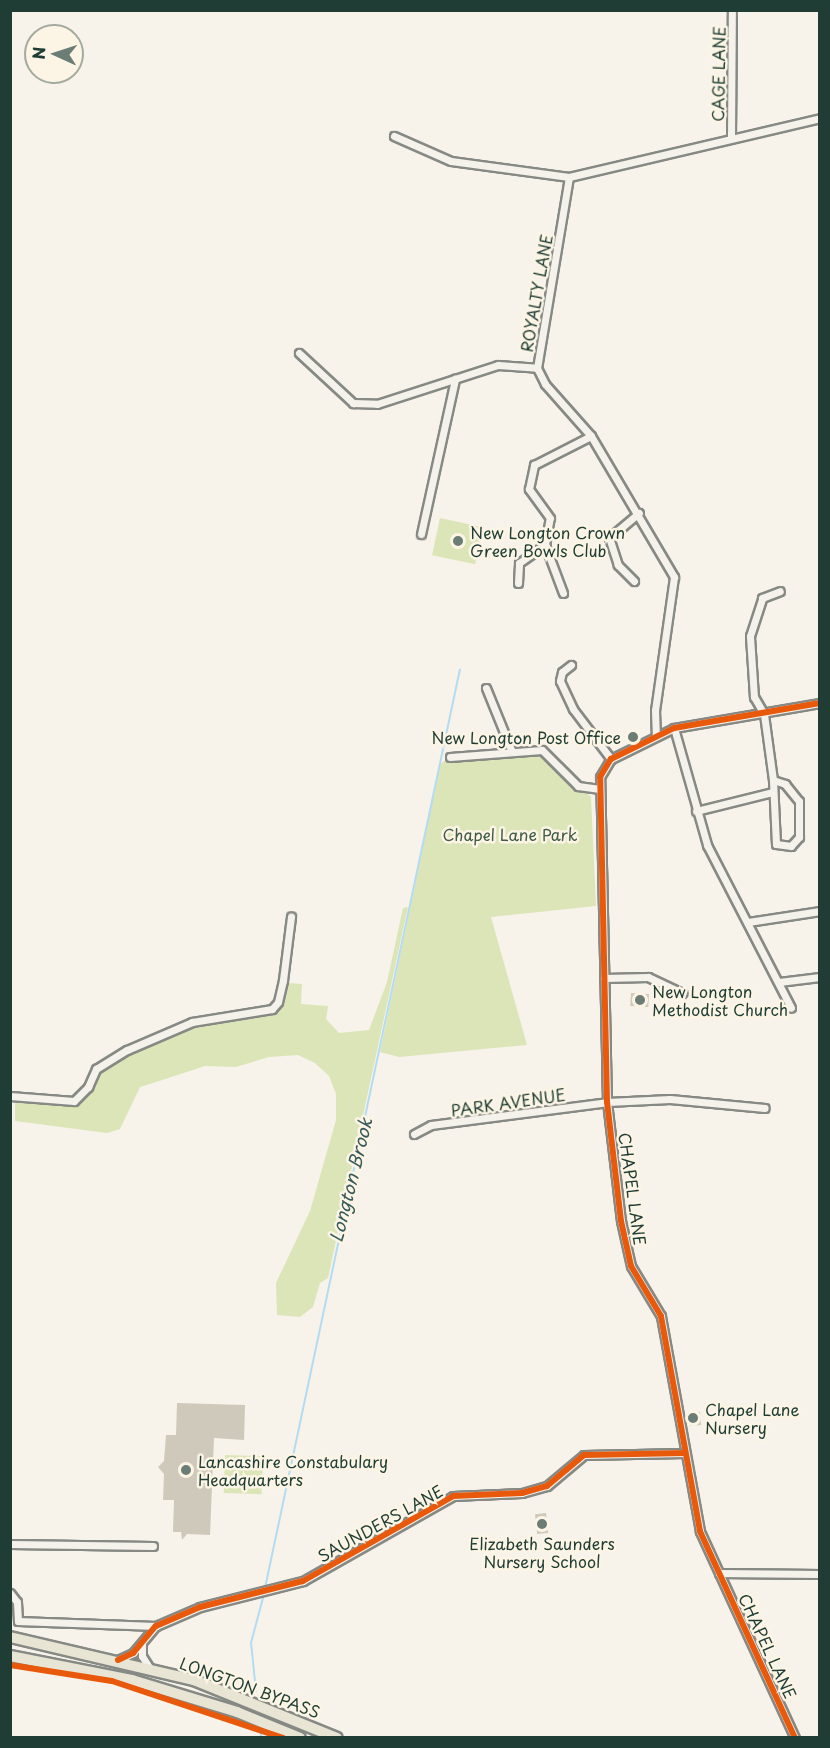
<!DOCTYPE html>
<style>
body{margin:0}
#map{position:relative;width:830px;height:1748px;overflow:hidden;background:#f7f3ea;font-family:"Playpen Sans",sans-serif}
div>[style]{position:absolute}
.green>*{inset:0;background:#dce5b8;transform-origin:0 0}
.stream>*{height:2px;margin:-1px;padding:0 1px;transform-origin:1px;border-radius:1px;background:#b3dcf3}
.building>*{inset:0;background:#cfc9bb;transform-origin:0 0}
.roads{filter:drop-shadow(2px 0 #868984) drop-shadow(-2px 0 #868984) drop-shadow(0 2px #868984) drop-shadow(0 -2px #868984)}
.minor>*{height:7px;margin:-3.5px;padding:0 3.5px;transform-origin:3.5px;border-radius:3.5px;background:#f5f2ec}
.highway>*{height:10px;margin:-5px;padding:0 5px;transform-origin:5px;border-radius:5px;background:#e9e5d5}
.cycleway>*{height:6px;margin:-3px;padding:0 3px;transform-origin:3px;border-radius:3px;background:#e8590c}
.dots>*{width:16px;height:16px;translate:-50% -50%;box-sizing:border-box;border:3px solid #fcf5e5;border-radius:50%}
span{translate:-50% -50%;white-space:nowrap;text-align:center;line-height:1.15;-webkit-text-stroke:5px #fcf5e5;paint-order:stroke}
.street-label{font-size:16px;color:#1f3d34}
.poi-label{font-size:16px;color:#1f3d34}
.left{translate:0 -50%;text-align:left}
.right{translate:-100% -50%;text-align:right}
.park-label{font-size:16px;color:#405c46}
.water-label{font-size:18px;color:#375b5b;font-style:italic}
.frame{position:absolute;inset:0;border:12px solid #1f3d34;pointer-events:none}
.north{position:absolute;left:24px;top:24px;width:60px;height:60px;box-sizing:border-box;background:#fcf5e5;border:2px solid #a4ab9e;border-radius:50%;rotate:273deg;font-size:16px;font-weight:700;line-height:24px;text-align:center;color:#1f3d34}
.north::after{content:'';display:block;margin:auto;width:21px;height:27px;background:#6b7d74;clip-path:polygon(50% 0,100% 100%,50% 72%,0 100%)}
</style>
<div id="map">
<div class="green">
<div style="left:440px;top:518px;width:44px;height:38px;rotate:12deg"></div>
<div style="clip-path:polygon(539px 750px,591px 797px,596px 906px,491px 917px,527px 1045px,399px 1057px,380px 1052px,440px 764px,450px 757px)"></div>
<div style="clip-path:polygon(408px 907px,328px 1278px,320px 1283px,313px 1307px,300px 1317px,277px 1315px,276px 1283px,310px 1211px,336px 1120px,336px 1094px,329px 1076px,315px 1063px,298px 1055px,269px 1057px,236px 1067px,205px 1066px,153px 1083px,140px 1087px,120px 1129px,107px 1133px,15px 1121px,15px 1100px,78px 1102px,110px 1060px,192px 1024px,277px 1010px,289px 983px,302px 984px,301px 1004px,328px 1006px,326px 1019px,339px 1033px,369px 1030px,387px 982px,403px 908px)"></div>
<div style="left:225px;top:1455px;width:38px;height:38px;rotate:2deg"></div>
</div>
<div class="stream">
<div style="left:265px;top:1588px;width:939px;rotate:-78.02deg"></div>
<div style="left:256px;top:1691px;width:48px;rotate:-95.9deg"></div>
<div style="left:251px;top:1643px;width:51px;rotate:-75.1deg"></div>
<div style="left:261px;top:1731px;width:7px;rotate:90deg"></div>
</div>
<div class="building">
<div style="left:631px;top:993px;width:18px;height:13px;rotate:3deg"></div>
<div style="clip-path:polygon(177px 1403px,245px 1405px,244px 1440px,214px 1438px,210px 1535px,187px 1534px,182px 1540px,181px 1532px,173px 1532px,174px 1500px,163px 1500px,164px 1474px,158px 1467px,164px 1461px,166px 1435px,176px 1435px)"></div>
<div style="clip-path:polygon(700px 1412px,701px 1425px,690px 1426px,686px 1414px)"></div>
<div style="left:546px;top:1513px;width:20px;height:11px;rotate:84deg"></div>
</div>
<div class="roads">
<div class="minor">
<div style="left:394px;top:136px;width:62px;rotate:23.7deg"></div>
<div style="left:451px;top:161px;width:119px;rotate:7.7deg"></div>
<div style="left:569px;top:177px;width:258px;rotate:-13.2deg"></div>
<div style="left:731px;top:138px;width:128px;rotate:-89.6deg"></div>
<div style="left:569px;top:177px;width:194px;rotate:99.5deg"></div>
<div style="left:537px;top:368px;width:18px;rotate:63deg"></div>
<div style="left:545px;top:384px;width:69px;rotate:48.5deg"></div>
<div style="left:591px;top:436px;width:164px;rotate:59.5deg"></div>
<div style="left:674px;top:577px;width:134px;rotate:98.1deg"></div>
<div style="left:655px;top:710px;width:26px;rotate:88deg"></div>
<div style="left:299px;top:353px;width:74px;rotate:42.8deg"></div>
<div style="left:353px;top:403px;width:24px;rotate:2deg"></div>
<div style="left:377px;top:404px;width:127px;rotate:-17.9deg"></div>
<div style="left:498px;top:365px;width:39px;rotate:4deg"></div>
<div style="left:421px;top:534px;width:159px;rotate:-77.6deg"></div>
<div style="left:634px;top:581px;width:23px;rotate:-135deg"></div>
<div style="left:618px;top:565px;width:28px;rotate:-108deg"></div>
<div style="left:609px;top:538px;width:39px;rotate:-40deg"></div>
<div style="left:518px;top:583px;width:20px;rotate:-87deg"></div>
<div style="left:519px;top:563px;width:32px;rotate:-35deg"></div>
<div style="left:563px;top:593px;width:51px;rotate:-110.6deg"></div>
<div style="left:545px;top:545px;width:27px;rotate:-80deg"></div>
<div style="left:550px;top:518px;width:36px;rotate:-126deg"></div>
<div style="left:529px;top:489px;width:25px;rotate:-78deg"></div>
<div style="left:534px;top:465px;width:64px;rotate:-27deg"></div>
<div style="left:571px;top:665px;width:11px;rotate:142deg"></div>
<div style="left:562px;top:672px;width:9px;rotate:103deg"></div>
<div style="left:560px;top:681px;width:31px;rotate:65deg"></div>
<div style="left:573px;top:709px;width:63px;rotate:52.8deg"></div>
<div style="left:486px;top:688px;width:69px;rotate:67.9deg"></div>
<div style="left:674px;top:728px;width:122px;rotate:74.2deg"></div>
<div style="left:707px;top:845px;width:183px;rotate:62.7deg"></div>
<div style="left:450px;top:757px;width:92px;rotate:-4.4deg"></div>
<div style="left:542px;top:750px;width:51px;rotate:45deg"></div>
<div style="left:578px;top:786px;width:22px;rotate:8deg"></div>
<div style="left:773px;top:780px;width:13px;rotate:18deg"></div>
<div style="left:785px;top:784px;width:22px;rotate:51deg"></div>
<div style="left:799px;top:801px;width:36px;rotate:90deg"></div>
<div style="left:799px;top:837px;width:12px;rotate:132deg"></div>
<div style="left:791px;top:846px;width:15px;rotate:-172deg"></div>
<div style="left:776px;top:844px;width:64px;rotate:-92.7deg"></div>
<div style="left:773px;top:780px;width:67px;rotate:-97.8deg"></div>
<div style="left:764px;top:714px;width:20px;rotate:-120deg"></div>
<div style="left:754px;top:697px;width:61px;rotate:-93.8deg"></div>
<div style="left:750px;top:636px;width:40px;rotate:-72deg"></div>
<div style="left:762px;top:598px;width:19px;rotate:-21deg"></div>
<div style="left:696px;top:811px;width:78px;rotate:-14deg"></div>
<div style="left:748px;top:922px;width:73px;rotate:-8.7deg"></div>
<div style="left:604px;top:978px;width:44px;rotate:-1.3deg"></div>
<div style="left:648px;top:977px;width:38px;rotate:25deg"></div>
<div style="left:779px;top:982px;width:41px;rotate:-7deg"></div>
<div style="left:10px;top:1096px;width:64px;rotate:4.5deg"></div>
<div style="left:74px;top:1101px;width:20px;rotate:-45deg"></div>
<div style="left:88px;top:1087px;width:20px;rotate:-66deg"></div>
<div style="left:96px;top:1069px;width:36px;rotate:-32deg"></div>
<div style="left:127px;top:1050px;width:71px;rotate:-23.3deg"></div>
<div style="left:192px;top:1022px;width:81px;rotate:-9.2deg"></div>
<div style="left:272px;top:1009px;width:9px;rotate:-49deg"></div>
<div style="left:278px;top:1002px;width:23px;rotate:-77deg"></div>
<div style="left:283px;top:980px;width:64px;rotate:-82.8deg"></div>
<div style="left:414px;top:1134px;width:19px;rotate:-28deg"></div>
<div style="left:431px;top:1125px;width:177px;rotate:-7.4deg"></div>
<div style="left:607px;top:1102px;width:63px;rotate:-2.7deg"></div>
<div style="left:670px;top:1099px;width:95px;rotate:5.4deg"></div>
<div style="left:10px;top:1544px;width:143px;rotate:0.8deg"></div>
<div style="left:719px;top:1573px;width:101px;rotate:0.6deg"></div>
<div style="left:10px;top:1593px;width:11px;rotate:52deg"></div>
<div style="left:17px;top:1602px;width:19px;rotate:87deg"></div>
<div style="left:18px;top:1621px;width:138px;rotate:2.1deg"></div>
<div style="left:142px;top:1644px;width:12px;rotate:90deg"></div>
<div style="left:142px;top:1656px;width:15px;rotate:58deg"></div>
<div style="left:118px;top:1660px;width:17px;rotate:-25deg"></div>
<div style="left:133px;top:1653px;width:35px;rotate:-50deg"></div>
<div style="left:156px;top:1626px;width:48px;rotate:-23.4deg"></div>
<div style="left:200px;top:1607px;width:106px;rotate:-14.2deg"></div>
<div style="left:303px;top:1581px;width:172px;rotate:-29.5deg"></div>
<div style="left:453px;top:1496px;width:69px;rotate:-2.5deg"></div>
<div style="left:522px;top:1493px;width:26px;rotate:-16deg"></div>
<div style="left:547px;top:1486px;width:48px;rotate:-40deg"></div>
<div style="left:584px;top:1455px;width:101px;rotate:-1.1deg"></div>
<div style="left:795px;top:1738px;width:228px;rotate:-114.7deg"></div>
<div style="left:700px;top:1531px;width:219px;rotate:-100.3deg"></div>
<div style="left:661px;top:1316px;width:58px;rotate:-121deg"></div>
<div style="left:631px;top:1266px;width:46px;rotate:-102.5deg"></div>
<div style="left:621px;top:1221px;width:120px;rotate:-96.7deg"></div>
<div style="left:607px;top:1102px;width:325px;rotate:-91.2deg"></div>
<div style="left:600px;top:777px;width:21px;rotate:-59deg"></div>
<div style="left:611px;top:759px;width:70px;rotate:-26.2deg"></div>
<div style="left:674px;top:728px;width:148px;rotate:-9.7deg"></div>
</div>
<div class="highway">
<div style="left:10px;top:1637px;width:189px;rotate:13.2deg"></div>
<div style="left:194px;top:1680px;width:154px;rotate:22.1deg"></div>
<div style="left:10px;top:1656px;width:124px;rotate:11.1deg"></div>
<div style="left:132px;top:1680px;width:110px;rotate:16.9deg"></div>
<div style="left:237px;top:1712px;width:68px;rotate:22.4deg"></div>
</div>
</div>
<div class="cycleway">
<div style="left:118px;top:1660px;width:17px;rotate:-25deg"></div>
<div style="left:133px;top:1653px;width:35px;rotate:-50deg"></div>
<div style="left:156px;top:1626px;width:48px;rotate:-23.4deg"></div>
<div style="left:200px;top:1607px;width:106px;rotate:-14.2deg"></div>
<div style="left:303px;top:1581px;width:172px;rotate:-29.5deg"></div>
<div style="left:453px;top:1496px;width:69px;rotate:-2.5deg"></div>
<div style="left:522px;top:1493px;width:26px;rotate:-16deg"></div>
<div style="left:547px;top:1486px;width:48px;rotate:-40deg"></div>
<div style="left:584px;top:1455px;width:101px;rotate:-1.1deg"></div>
<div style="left:10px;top:1665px;width:103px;rotate:8.9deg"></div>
<div style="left:112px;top:1681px;width:180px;rotate:18.4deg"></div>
<div style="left:795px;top:1738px;width:228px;rotate:-114.7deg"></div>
<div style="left:700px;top:1531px;width:219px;rotate:-100.3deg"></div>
<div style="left:661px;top:1316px;width:58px;rotate:-121deg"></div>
<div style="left:631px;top:1266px;width:46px;rotate:-102.5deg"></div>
<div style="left:621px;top:1221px;width:120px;rotate:-96.7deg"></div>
<div style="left:607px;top:1102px;width:325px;rotate:-91.2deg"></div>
<div style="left:600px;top:777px;width:21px;rotate:-59deg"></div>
<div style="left:611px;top:759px;width:70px;rotate:-26.2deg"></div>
<div style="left:674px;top:728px;width:148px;rotate:-9.7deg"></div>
</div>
<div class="dots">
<div style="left:458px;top:541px;background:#6b7d74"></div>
<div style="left:633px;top:737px;background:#6b7d74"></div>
<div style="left:640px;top:1000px;background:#6b7d74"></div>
<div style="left:693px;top:1418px;background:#6b7d74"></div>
<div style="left:186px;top:1470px;background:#6b7d74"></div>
<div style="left:542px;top:1524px;background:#6b7d74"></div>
</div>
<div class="street-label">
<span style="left:718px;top:74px;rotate:-89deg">CAGE LANE</span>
<span style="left:536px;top:293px;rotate:-80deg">ROYALTY LANE</span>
<span style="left:508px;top:1102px;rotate:-8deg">PARK AVENUE</span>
<span style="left:633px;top:1189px;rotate:82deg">CHAPEL LANE</span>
<span style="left:380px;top:1523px;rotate:-29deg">SAUNDERS LANE</span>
<span style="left:768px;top:1646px;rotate:65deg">CHAPEL LANE</span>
<span style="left:250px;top:1687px;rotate:20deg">LONGTON BYPASS</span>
</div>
<div class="poi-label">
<span class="left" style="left:470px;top:541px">New Longton Crown<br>Green Bowls Club</span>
<span class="right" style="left:621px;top:737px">New Longton Post Office</span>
<span class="left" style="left:652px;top:1000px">New Longton<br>Methodist Church</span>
<span class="left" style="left:705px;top:1418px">Chapel Lane<br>Nursery</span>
<span class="left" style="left:198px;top:1470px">Lancashire Constabulary<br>Headquarters</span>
<span style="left:542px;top:1552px">Elizabeth Saunders<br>Nursery School</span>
</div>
<div class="park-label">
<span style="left:510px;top:834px">Chapel Lane Park</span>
</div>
<div class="water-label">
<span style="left:351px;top:1180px;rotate:-76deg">Longton Brook</span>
</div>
<div class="frame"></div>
<div class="north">N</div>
</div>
